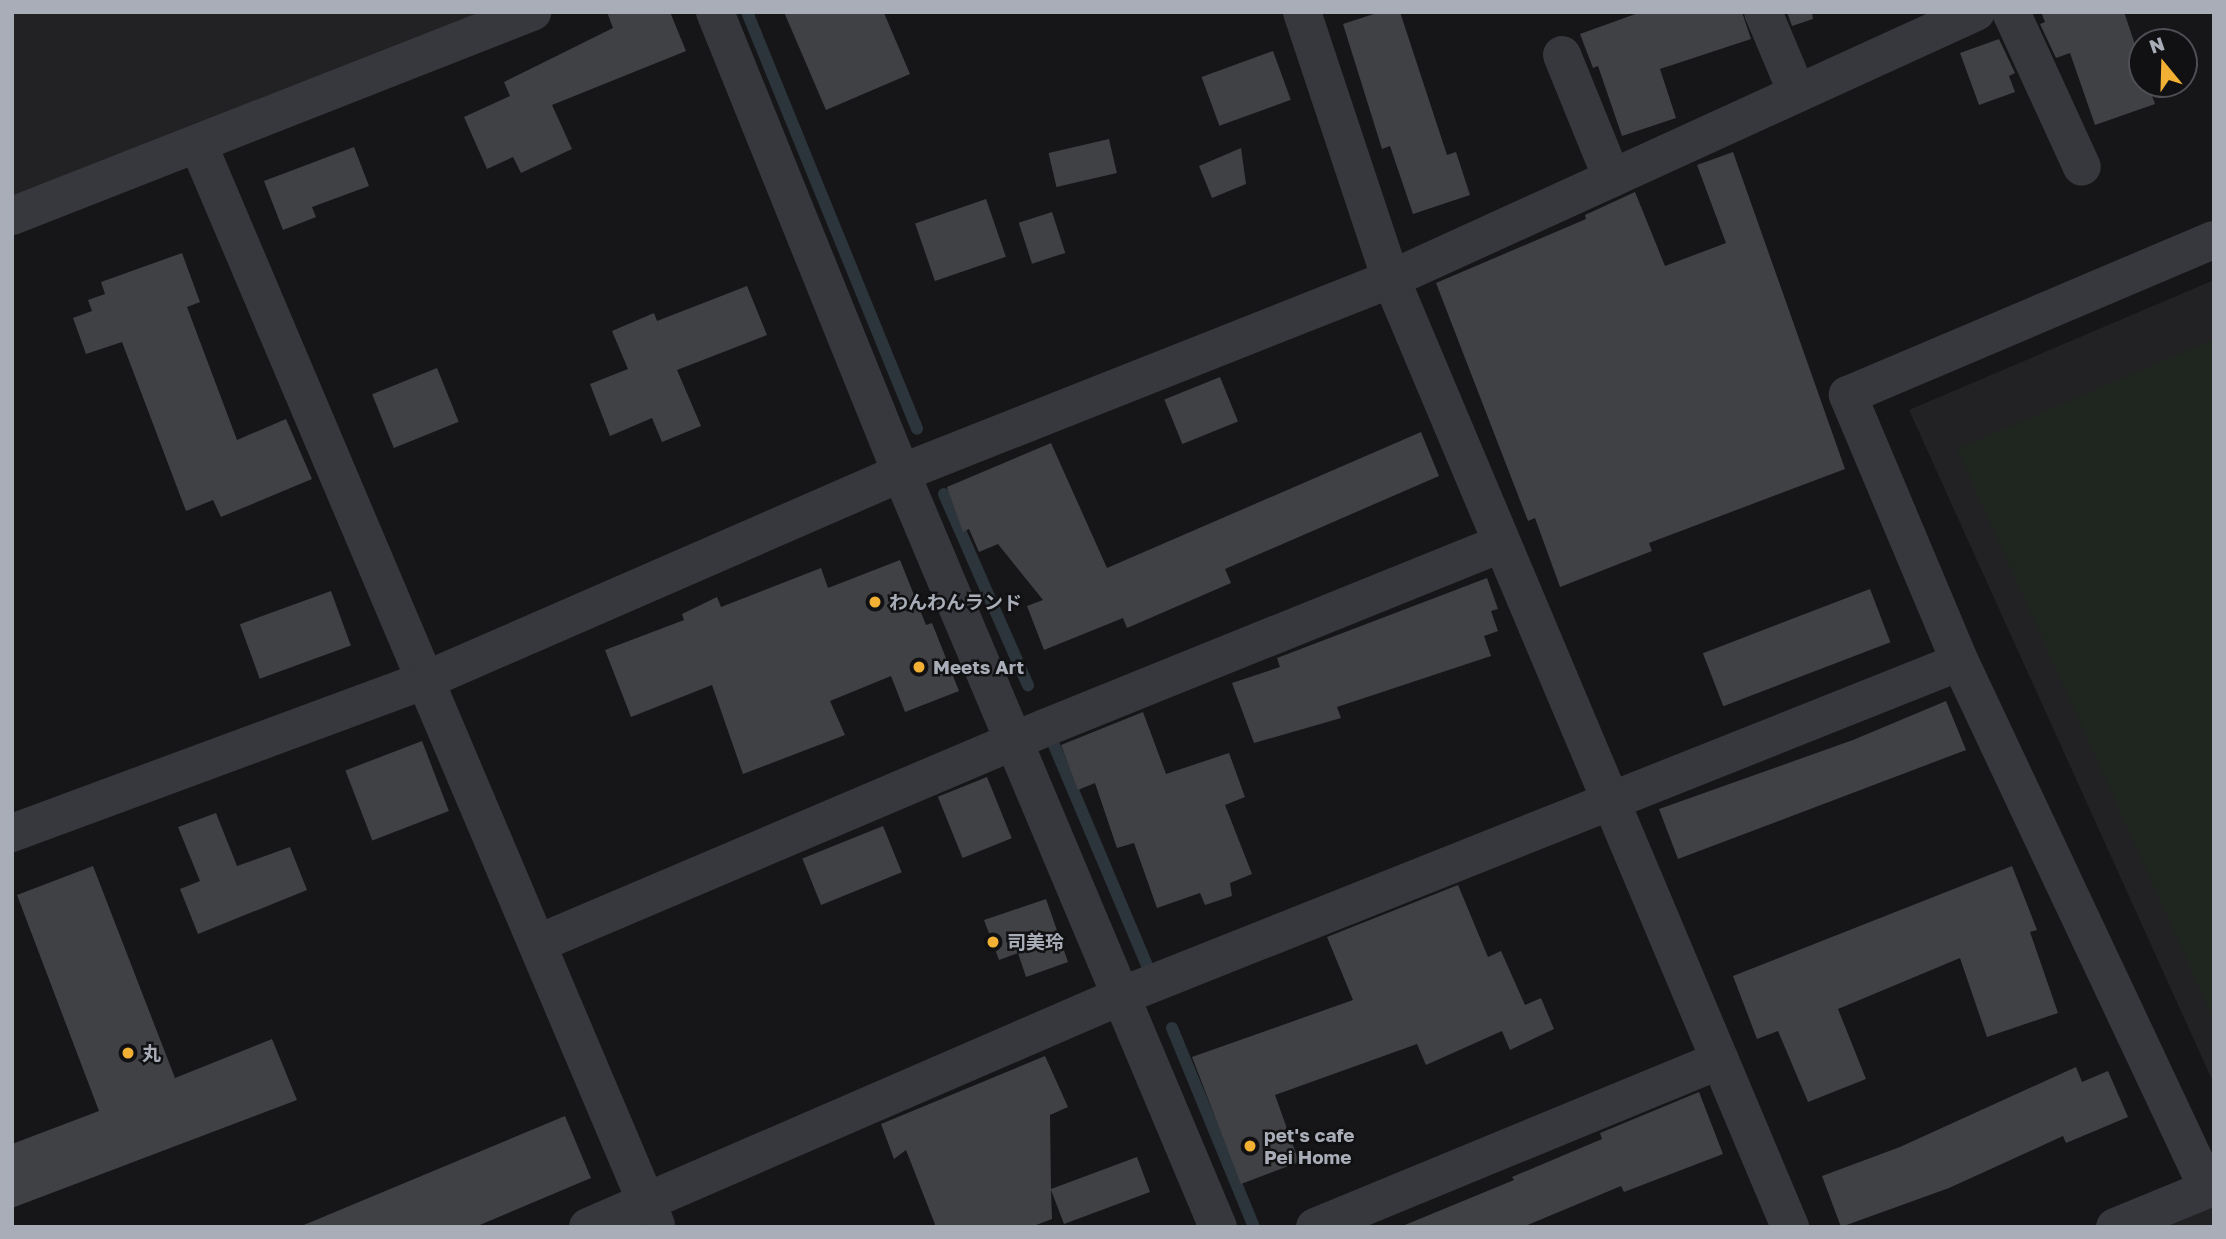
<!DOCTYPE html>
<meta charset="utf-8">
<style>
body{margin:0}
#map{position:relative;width:2226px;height:1239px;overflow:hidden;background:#161618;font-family:"Golos Text","Noto Sans JP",sans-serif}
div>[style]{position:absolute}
.built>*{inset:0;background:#222225}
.green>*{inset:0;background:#1e261f}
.stream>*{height:12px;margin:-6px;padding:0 6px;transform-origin:6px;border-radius:6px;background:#2c353c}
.building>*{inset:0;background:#404145;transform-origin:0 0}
.minor>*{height:38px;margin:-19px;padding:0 19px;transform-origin:19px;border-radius:19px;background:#37383d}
.dots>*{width:19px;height:19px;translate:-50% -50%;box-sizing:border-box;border:4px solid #111113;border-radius:50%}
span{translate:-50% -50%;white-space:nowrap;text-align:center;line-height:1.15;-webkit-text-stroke:5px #111113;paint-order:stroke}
.poi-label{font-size:19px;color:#a8adb8;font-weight:700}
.left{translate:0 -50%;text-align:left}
.frame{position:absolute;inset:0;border:14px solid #a8adb8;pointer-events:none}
.north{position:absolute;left:2128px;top:28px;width:70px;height:70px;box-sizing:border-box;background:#111113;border:2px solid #4d4f55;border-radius:50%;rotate:341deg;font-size:19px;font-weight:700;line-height:28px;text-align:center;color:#a8adb8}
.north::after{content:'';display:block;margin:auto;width:24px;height:32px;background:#f2b134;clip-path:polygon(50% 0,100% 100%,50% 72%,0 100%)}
</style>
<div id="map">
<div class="built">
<div style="clip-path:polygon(12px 12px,494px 12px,12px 204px)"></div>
<div style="clip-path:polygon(2214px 280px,2214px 1084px,1909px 410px)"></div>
<div style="clip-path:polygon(2214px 1200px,2214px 1227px,2153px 1227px)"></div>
</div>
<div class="green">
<div style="clip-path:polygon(2214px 339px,2214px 1020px,1957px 449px)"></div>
</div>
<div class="stream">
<div style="left:747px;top:12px;width:450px;rotate:67.8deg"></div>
<div style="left:944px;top:494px;width:209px;rotate:66.3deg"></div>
<div style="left:1048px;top:731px;width:262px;rotate:67.1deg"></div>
<div style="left:1172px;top:1028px;width:215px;rotate:67.6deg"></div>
</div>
<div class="building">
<div style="clip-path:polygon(607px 12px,670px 12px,686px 51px,552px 105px,572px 149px,521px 173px,513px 157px,487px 169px,464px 117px,510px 96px,504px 82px,613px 28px)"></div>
<div style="clip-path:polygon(784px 12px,884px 13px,910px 74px,826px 110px)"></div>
<div style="clip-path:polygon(1380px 12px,1400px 12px,1447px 155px,1456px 152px,1470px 195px,1413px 214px,1390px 146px,1382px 149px,1343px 24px)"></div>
<div style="clip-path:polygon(1641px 12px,1742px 12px,1751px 39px,1660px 69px,1676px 118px,1622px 136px,1598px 66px,1593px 68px,1580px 34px)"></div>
<div style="clip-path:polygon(1787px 12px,1812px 12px,1813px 19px,1792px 26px)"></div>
<div style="clip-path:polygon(2041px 12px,2124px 12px,2142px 65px,2142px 84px,2148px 84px,2155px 104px,2095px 125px,2070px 53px,2056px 58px,2040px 24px,2045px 22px)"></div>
<div style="clip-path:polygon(1999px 39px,2015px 73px,2009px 76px,2015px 92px,1979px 105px,1960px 53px)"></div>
<div style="left:1273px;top:51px;width:52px;height:76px;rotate:70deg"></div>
<div style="left:1109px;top:139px;width:35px;height:62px;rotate:77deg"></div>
<div style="clip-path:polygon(354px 147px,369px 186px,312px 207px,316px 217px,283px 230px,264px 181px)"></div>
<div style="clip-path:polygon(1241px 148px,1246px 184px,1212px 198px,1199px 166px)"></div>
<div style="clip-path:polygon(1733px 152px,1845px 469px,1649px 543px,1652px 551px,1560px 587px,1535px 518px,1528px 521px,1436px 283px,1586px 219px,1585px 215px,1635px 192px,1665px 266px,1726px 243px,1697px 165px)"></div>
<div style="left:986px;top:199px;width:61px;height:75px;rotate:71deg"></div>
<div style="left:1052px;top:212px;width:43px;height:35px;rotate:72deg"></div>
<div style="clip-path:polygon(182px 253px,200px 302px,187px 307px,237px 440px,286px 419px,312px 479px,221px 517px,213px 500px,186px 511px,122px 342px,86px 354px,73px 318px,92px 311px,88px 300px,105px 294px,101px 282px)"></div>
<div style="clip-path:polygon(747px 286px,767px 335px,677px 370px,701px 426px,662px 442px,652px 418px,610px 436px,590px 384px,628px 369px,612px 331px,654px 313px,657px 321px)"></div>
<div style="left:437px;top:368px;width:58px;height:70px;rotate:68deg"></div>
<div style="left:1220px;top:377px;width:48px;height:60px;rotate:68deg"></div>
<div style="clip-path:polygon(1421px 432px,1439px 476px,1225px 569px,1231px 583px,1127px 628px,1123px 618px,1044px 650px,1027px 606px,1043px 600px,998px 544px,979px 552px,969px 529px,963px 532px,947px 487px,1051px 443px,1107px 568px)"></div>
<div style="clip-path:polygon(900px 560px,926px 625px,932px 623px,959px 691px,905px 712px,891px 676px,830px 701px,845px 735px,743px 774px,712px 685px,631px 717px,605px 650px,684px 620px,682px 614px,717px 597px,721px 607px,821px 568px,828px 588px)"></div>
<div style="clip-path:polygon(1487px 578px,1498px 609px,1491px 611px,1498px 631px,1484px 636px,1491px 656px,1337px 707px,1341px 718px,1254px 743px,1232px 683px,1280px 667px,1277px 658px)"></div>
<div style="left:1870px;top:589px;width:57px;height:179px;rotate:69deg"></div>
<div style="left:331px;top:591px;width:58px;height:97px;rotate:70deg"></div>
<div style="clip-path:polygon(1946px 701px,1966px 750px,1678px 859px,1659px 809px,1853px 740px)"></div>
<div style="clip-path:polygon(1143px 712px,1166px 774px,1229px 753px,1245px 797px,1225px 805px,1252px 874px,1230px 883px,1232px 896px,1205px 905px,1200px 893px,1157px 908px,1134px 843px,1117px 848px,1095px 783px,1078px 790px,1061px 745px)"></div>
<div style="left:422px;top:741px;width:75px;height:82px;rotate:69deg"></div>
<div style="left:987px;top:777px;width:66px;height:53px;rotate:68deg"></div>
<div style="clip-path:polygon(216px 813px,237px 866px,290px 847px,307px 890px,198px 934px,180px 889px,200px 881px,178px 827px)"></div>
<div style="left:883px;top:826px;width:50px;height:87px;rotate:68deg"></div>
<div style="clip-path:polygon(93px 866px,175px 1078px,272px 1039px,297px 1100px,12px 1208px,12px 1144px,99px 1111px,17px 895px)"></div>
<div style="clip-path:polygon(2012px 866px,2037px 930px,2030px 932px,2058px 1013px,1987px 1037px,1960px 958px,1838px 1009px,1866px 1079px,1808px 1102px,1778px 1031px,1757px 1039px,1733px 976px)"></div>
<div style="clip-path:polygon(1458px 885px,1488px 957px,1501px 951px,1525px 1005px,1541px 998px,1554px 1029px,1510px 1050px,1502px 1031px,1426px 1065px,1417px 1044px,1275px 1095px,1299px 1162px,1241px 1184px,1192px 1057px,1353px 1000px,1327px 937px)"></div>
<div style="clip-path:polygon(1046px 899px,1068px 962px,1026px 977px,1018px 953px,999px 960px,984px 920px)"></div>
<div style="clip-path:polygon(1045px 1056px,1068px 1107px,1050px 1115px,1051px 1189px,1137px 1157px,1150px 1192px,1064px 1224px,1051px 1190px,1052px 1219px,1031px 1227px,936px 1227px,906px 1150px,894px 1159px,881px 1124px)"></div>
<div style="clip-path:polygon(2076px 1067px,2082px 1082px,2108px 1071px,2128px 1117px,2066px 1143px,2063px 1136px,1949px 1188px,1841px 1227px,1822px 1176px,1900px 1147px)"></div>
<div style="clip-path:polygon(1699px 1092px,1723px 1154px,1624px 1192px,1621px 1186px,1523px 1227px,1400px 1227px,1514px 1180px,1512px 1177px,1602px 1139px,1600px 1133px)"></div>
<div style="clip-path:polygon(565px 1116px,591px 1178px,475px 1227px,299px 1227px)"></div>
</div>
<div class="minor">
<div style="left:715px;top:12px;width:497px;rotate:68deg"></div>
<div style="left:901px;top:473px;width:818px;rotate:67.2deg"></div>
<div style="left:1302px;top:12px;width:281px;rotate:71.6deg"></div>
<div style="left:1391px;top:279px;width:1029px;rotate:67.17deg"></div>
<div style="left:1763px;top:12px;width:88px;rotate:67.2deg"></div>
<div style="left:2011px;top:12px;width:170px;rotate:65.4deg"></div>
<div style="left:1562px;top:55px;width:133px;rotate:67.9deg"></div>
<div style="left:198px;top:144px;width:1174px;rotate:67.04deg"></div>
<div style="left:12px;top:216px;width:559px;rotate:-21.42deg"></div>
<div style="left:12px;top:833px;width:441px;rotate:-20.3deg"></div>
<div style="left:426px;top:680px;width:518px;rotate:-23.55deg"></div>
<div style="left:901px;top:473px;width:527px;rotate:-21.6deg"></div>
<div style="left:1391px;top:279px;width:643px;rotate:-24.53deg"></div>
<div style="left:539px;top:943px;width:552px;rotate:-23.04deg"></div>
<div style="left:1047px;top:727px;width:489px;rotate:-22deg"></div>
<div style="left:588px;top:1227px;width:581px;rotate:-23.43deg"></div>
<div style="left:1121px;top:996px;width:903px;rotate:-21.71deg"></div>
<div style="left:1315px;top:1227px;width:438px;rotate:-22.4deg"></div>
<div style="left:2115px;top:1227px;width:100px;rotate:-22.2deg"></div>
<div style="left:2208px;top:1189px;width:582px;rotate:-115.2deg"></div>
<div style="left:1960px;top:662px;width:290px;rotate:-112.8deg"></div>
<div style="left:1848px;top:395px;width:397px;rotate:-23deg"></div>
</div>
<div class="dots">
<div style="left:875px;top:602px;background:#f2b134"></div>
<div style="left:919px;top:667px;background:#f2b134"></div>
<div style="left:993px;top:942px;background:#f2b134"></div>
<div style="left:128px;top:1053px;background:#f2b134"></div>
<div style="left:1250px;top:1146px;background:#f2b134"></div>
</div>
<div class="poi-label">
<span class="left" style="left:889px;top:602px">わんわんランド</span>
<span class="left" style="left:933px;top:667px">Meets Art</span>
<span class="left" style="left:1007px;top:942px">司美玲</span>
<span class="left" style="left:142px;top:1053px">丸</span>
<span class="left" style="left:1264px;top:1146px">pet's cafe<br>Pei Home</span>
</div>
<div class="frame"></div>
<div class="north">N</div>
</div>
